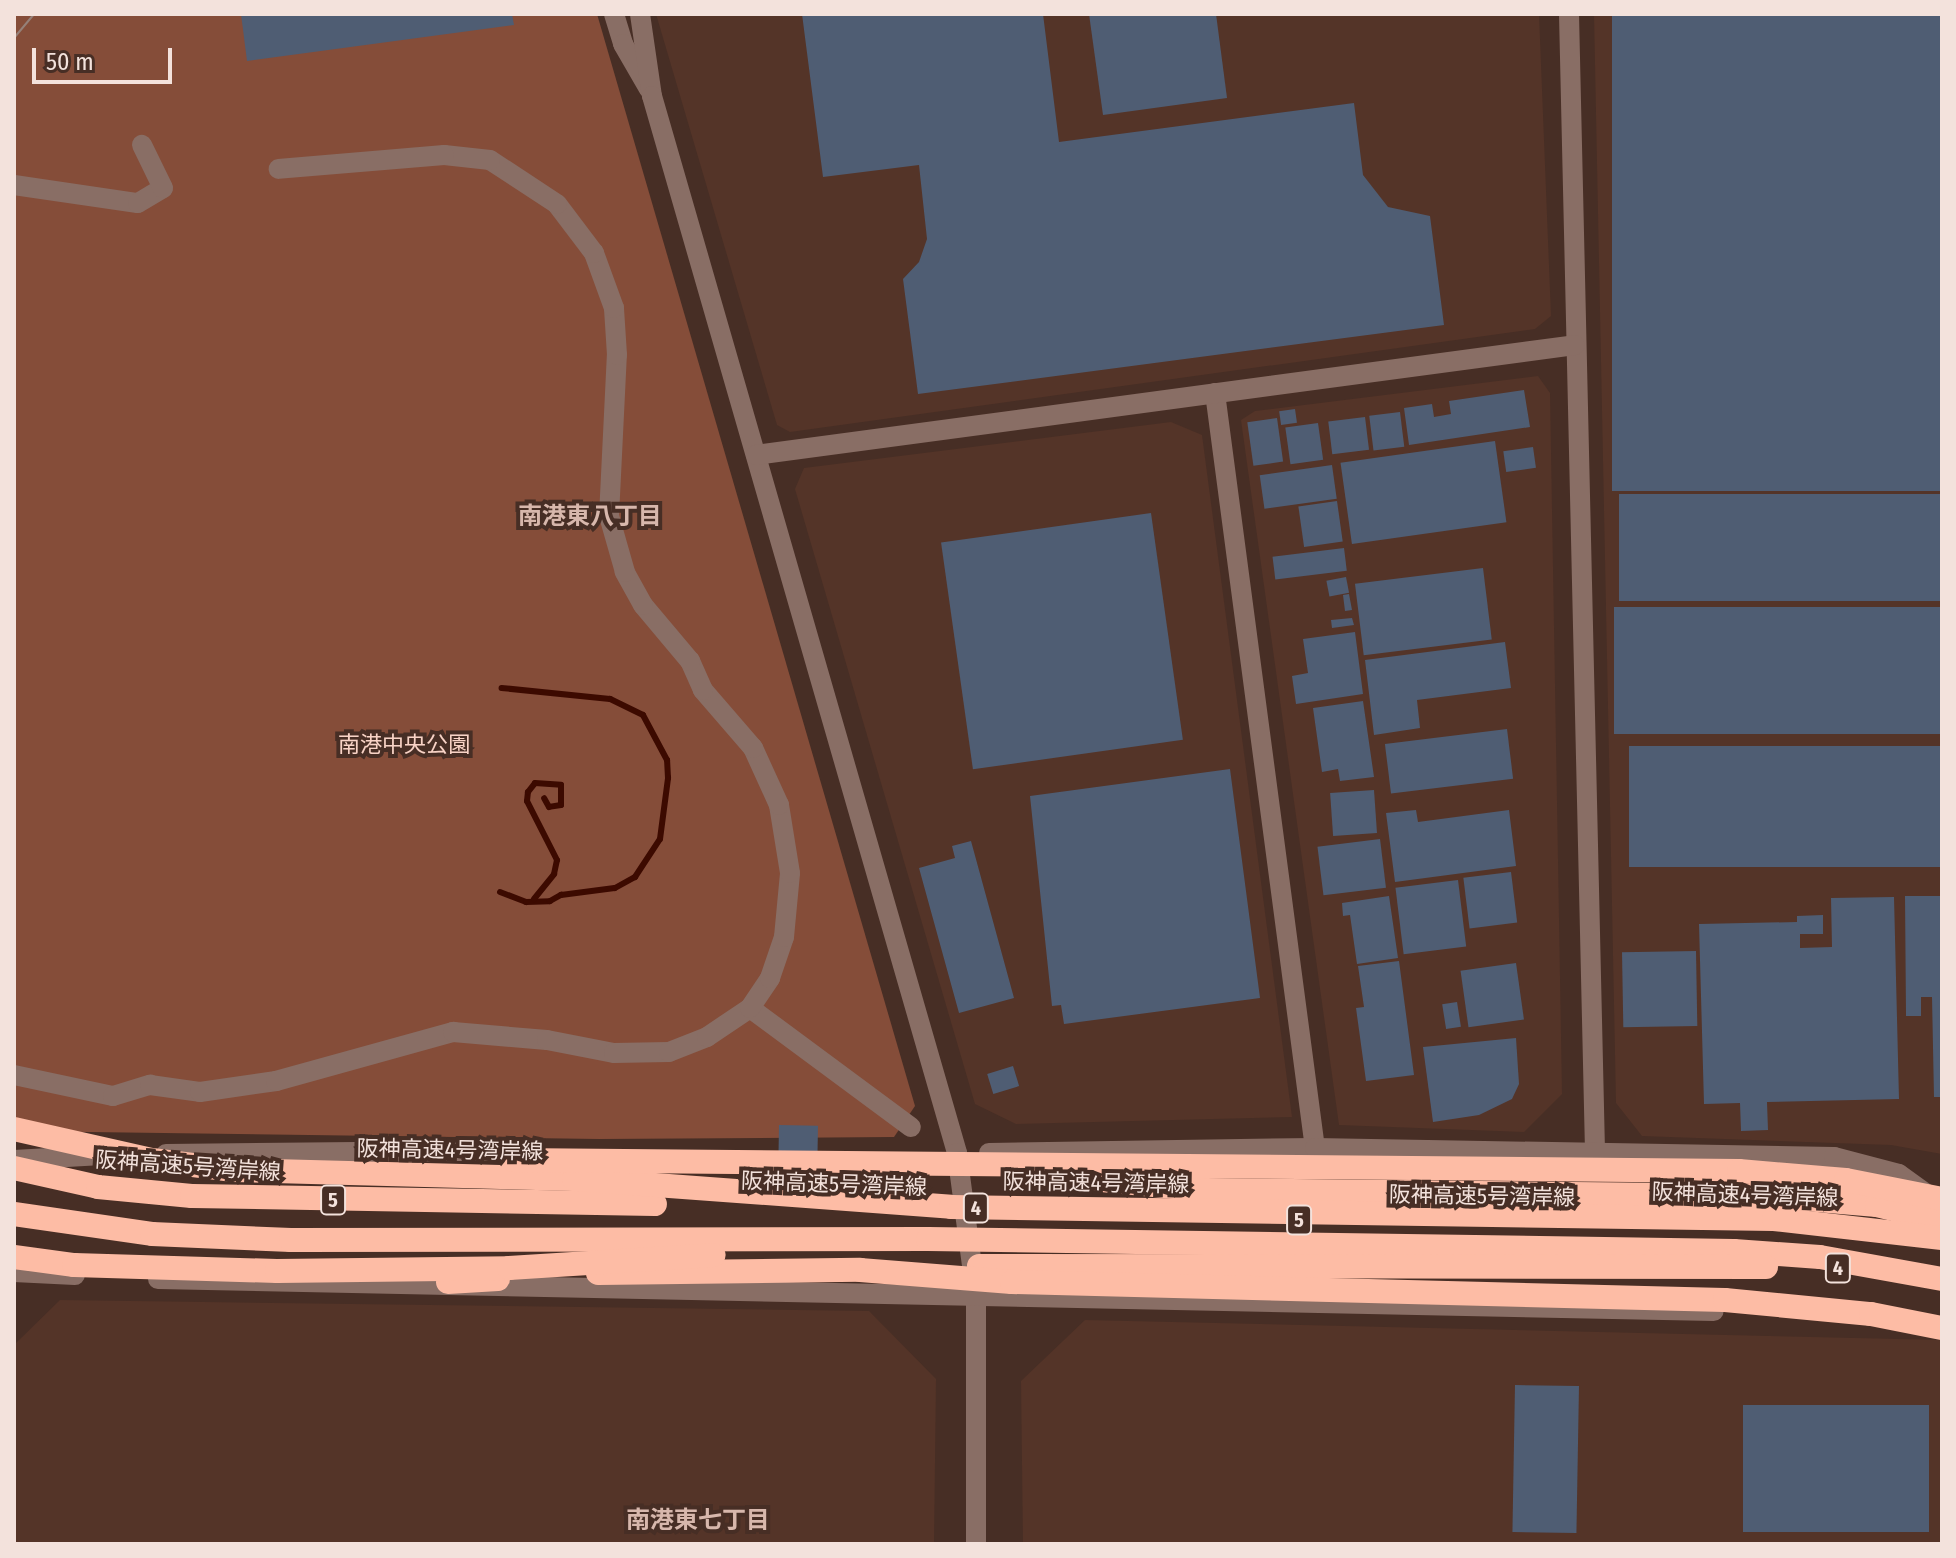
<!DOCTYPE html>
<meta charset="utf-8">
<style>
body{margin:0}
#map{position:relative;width:1956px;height:1558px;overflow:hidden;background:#472e25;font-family:"Fira Sans Condensed","Noto Sans JP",sans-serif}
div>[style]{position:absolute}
.built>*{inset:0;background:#543428}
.green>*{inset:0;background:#854d39}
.stream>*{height:6px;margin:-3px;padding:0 3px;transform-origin:3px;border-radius:3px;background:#3c0a00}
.building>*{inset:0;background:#4f5d73;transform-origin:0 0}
.minor>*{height:20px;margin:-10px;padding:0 10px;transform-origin:10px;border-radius:10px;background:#896e65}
.highway>*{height:24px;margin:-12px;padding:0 12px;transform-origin:12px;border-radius:12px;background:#fdbca5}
.tram>*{height:2px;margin:-1px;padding:0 1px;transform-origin:1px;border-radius:1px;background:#958078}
.highway-bridge>*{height:24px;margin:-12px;padding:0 12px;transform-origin:12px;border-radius:12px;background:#fdbca5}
span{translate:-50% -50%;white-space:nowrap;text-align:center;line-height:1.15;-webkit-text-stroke:8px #472e25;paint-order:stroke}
.shield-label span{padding:2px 6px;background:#472e25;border:2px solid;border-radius:6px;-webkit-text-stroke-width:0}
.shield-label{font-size:20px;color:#f3e2dc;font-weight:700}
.park-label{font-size:22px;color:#f8d3c6}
.street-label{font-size:22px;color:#f3e2dc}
.neighbourhood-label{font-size:24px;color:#d7b7ac;font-weight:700}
.frame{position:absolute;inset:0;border:16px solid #f3e2dc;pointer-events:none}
.scale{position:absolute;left:32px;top:48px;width:140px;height:36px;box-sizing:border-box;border:4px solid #f3e2dc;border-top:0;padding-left:10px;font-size:24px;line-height:28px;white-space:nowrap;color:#f3e2dc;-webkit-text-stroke:6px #472e25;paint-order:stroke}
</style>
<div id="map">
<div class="built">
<div style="clip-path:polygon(656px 14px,1539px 14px,1551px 316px,1535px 329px,790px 432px,777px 425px)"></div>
<div style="clip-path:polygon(1594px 14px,1942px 14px,1942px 1154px,1891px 1145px,1642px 1136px,1616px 1103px)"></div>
<div style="clip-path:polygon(1538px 376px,1550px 393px,1562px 1094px,1524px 1132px,1339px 1125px,1241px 420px,1255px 411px)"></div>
<div style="clip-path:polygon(1171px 422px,1202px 435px,1292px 1117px,1016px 1124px,975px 1104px,795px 489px,804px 468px)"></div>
<div style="clip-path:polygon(60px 1300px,869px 1311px,936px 1379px,934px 1544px,14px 1544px,14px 1345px)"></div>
<div style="clip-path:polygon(1085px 1320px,1942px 1340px,1942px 1544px,1023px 1544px,1021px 1381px)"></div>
</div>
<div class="green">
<div style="clip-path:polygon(14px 14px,597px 14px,915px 1106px,894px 1137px,599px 1139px,14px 1131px)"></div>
</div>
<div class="stream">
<div style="left:500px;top:892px;width:28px;rotate:21deg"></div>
<div style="left:526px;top:902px;width:24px;rotate:-2deg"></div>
<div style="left:550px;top:901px;width:13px;rotate:-29deg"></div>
<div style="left:561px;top:895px;width:54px;rotate:-7.4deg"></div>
<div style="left:615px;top:888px;width:23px;rotate:-29deg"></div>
<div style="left:635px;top:877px;width:45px;rotate:-56.7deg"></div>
<div style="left:660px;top:839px;width:62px;rotate:-82.5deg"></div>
<div style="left:668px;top:778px;width:18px;rotate:-93deg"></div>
<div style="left:667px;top:760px;width:51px;rotate:-118.1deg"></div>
<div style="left:643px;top:715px;width:37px;rotate:-154deg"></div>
<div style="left:610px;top:699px;width:109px;rotate:-174.2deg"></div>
<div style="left:534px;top:899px;width:32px;rotate:-51deg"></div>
<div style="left:554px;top:874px;width:14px;rotate:-78deg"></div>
<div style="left:557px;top:860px;width:66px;rotate:-117deg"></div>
<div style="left:527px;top:801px;width:9px;rotate:-84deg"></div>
<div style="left:528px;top:792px;width:11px;rotate:-52deg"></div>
<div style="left:535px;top:783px;width:26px;rotate:4deg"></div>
<div style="left:561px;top:785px;width:20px;rotate:90deg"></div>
<div style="left:561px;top:805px;width:12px;rotate:171deg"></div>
<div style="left:549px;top:807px;width:10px;rotate:-119deg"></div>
</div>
<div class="building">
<div style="clip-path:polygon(241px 14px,512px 14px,514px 25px,247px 61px)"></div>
<div style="clip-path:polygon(802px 14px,1043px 14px,1059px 142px,1354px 103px,1363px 175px,1388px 207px,1430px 216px,1444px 325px,918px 394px,903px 279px,919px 262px,927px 239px,919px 165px,823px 177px)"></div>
<div style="clip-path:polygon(1089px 14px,1216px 14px,1227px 98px,1103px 115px)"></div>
<div style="left:1612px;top:14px;width:330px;height:477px"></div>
<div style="clip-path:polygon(1524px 390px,1530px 427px,1409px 445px,1404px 408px,1432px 404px,1434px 417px,1451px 414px,1449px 401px)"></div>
<div style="left:1295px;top:409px;width:14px;height:16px;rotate:82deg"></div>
<div style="left:1400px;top:412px;width:35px;height:31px;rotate:83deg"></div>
<div style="left:1365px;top:417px;width:33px;height:37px;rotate:83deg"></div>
<div style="left:1277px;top:418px;width:44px;height:30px;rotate:82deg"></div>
<div style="left:1318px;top:423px;width:37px;height:33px;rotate:82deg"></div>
<div style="left:1495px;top:441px;width:82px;height:156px;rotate:82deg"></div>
<div style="left:1533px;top:447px;width:21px;height:30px;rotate:82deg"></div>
<div style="left:1332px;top:465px;width:34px;height:73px;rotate:82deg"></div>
<div style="left:1942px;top:494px;width:107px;height:323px;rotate:90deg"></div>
<div style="left:1337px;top:501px;width:41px;height:39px;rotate:82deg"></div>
<div style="left:1151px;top:513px;width:229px;height:212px;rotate:82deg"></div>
<div style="left:1344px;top:548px;width:23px;height:72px;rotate:83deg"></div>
<div style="left:1483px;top:568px;width:72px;height:129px;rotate:83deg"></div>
<div style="left:1346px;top:577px;width:16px;height:20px;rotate:79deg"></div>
<div style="clip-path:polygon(1349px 594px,1352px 610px,1345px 611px,1343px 595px)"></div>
<div style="left:1942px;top:607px;width:127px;height:328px;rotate:90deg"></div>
<div style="clip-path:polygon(1352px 618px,1354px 625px,1332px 628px,1331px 620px)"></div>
<div style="clip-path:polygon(1355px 632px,1363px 694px,1296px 704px,1292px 676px,1308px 673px,1303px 639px)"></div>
<div style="clip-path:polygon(1505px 642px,1511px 688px,1417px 700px,1420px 728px,1374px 735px,1365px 660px)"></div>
<div style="clip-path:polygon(1363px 701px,1374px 777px,1340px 781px,1338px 769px,1322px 772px,1313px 708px)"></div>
<div style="left:1507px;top:729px;width:50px;height:123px;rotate:83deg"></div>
<div style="left:1942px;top:746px;width:121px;height:313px;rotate:90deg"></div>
<div style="clip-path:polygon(1230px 769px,1260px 998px,1064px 1024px,1061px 1005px,1052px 1006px,1030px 796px)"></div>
<div style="left:1374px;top:790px;width:43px;height:44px;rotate:86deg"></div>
<div style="clip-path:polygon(1416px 810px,1418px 822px,1509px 810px,1516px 866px,1395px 882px,1386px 813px)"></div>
<div style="left:1380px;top:839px;width:49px;height:63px;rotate:83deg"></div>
<div style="clip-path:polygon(971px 841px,1014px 998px,959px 1013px,919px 868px,955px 858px,952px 846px)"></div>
<div style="left:1511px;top:872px;width:51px;height:48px;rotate:83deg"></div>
<div style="left:1458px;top:880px;width:67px;height:63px;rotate:83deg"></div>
<div style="clip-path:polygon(1389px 896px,1398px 958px,1357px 964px,1350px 915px,1343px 916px,1342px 903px)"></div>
<div style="clip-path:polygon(1905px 896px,1942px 896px,1942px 1097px,1934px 1097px,1932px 997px,1921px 997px,1921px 1016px,1906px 1016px)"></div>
<div style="clip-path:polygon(1894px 897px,1899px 1099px,1767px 1102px,1768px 1130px,1741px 1131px,1740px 1103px,1704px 1104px,1699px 924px,1797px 922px,1797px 916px,1823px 915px,1823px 934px,1800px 934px,1800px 948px,1832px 947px,1831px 898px)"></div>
<div style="left:1696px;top:951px;width:75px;height:74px;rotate:89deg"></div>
<div style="clip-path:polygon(1399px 961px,1414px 1075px,1366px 1081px,1356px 1008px,1364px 1007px,1358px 966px)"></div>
<div style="left:1516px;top:963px;width:57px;height:56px;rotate:82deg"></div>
<div style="left:1457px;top:1002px;width:25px;height:15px;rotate:81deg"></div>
<div style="clip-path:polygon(1516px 1038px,1519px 1084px,1512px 1099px,1479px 1115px,1433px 1122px,1423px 1047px)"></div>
<div style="left:1013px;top:1066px;width:21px;height:27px;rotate:73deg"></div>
<div style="left:779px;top:1125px;width:39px;height:59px;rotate:1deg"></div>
<div style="left:1515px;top:1385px;width:64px;height:147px;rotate:1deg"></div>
<div style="left:1743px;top:1405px;width:186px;height:127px"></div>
</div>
<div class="minor">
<div style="left:614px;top:14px;width:31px;rotate:73deg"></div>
<div style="left:623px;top:44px;width:52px;rotate:60deg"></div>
<div style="left:640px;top:14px;width:83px;rotate:81.7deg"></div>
<div style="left:652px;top:96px;width:1100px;rotate:73.9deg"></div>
<div style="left:957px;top:1153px;width:143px;rotate:82.4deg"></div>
<div style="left:976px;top:1295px;width:249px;rotate:90deg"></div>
<div style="left:1569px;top:14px;width:1140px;rotate:88.69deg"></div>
<div style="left:14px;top:185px;width:125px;rotate:8.3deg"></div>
<div style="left:138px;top:203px;width:29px;rotate:-31deg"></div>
<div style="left:163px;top:188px;width:48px;rotate:-116deg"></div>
<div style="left:1215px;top:393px;width:762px;rotate:82.46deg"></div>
<div style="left:756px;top:455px;width:826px;rotate:-7.65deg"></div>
<div style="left:750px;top:1008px;width:200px;rotate:36.5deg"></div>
<div style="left:14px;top:1075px;width:101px;rotate:12deg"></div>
<div style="left:113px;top:1096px;width:39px;rotate:-17deg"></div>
<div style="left:150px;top:1085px;width:50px;rotate:8deg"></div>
<div style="left:200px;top:1092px;width:77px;rotate:-8.2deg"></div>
<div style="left:276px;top:1081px;width:184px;rotate:-15.5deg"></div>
<div style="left:453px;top:1032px;width:94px;rotate:4.9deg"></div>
<div style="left:547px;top:1040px;width:68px;rotate:11deg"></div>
<div style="left:614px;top:1053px;width:55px;rotate:-1deg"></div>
<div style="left:669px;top:1052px;width:41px;rotate:-21.5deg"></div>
<div style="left:707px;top:1037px;width:52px;rotate:-34deg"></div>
<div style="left:750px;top:1008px;width:36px;rotate:-56deg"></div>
<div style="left:770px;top:978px;width:43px;rotate:-71.1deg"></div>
<div style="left:784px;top:937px;width:64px;rotate:-84.6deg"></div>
<div style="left:790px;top:873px;width:69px;rotate:-99.2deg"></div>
<div style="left:779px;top:805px;width:63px;rotate:-114.5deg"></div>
<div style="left:753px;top:748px;width:77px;rotate:-130.8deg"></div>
<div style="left:703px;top:690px;width:32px;rotate:-114deg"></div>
<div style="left:690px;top:661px;width:73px;rotate:-130deg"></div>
<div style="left:643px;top:605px;width:38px;rotate:-119deg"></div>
<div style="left:625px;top:572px;width:58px;rotate:-105.9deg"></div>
<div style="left:609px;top:516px;width:161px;rotate:-87.2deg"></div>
<div style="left:617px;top:355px;width:47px;rotate:-93.7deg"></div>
<div style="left:614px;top:308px;width:59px;rotate:-110deg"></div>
<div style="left:594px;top:253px;width:61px;rotate:-127.1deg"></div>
<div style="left:557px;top:204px;width:80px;rotate:-146.7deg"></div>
<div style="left:490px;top:160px;width:46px;rotate:-173.8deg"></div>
<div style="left:444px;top:155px;width:166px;rotate:175.2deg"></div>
<div style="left:989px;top:1153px;width:326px;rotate:-0.9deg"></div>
<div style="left:1315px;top:1148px;width:519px;rotate:0.99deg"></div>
<div style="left:1834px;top:1157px;width:67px;rotate:14.7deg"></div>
<div style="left:1899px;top:1174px;width:39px;rotate:36deg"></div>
<div style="left:166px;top:1154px;width:368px;rotate:-0.6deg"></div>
<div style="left:14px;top:1160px;width:88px;rotate:-3.3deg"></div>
<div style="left:14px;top:1272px;width:61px;rotate:2.8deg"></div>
<div style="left:158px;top:1279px;width:1556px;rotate:1.18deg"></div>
</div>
<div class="highway">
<div style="left:14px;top:1168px;width:86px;rotate:12.7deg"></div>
<div style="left:98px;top:1187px;width:94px;rotate:5.5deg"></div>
<div style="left:192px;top:1196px;width:463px;rotate:1deg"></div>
<div style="left:1039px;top:1174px;width:168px;rotate:5.5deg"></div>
<div style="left:1206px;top:1190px;width:564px;rotate:0.61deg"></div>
<div style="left:1770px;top:1196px;width:107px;rotate:4.8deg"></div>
<div style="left:1877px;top:1205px;width:67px;rotate:13.8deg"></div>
<div style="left:598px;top:1273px;width:262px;rotate:-0.7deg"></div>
<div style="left:448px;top:1282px;width:50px;rotate:-3.4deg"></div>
</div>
<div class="tram">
<div style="left:14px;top:38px;width:31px;rotate:-50deg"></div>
</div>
<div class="highway-bridge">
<div style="left:14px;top:1129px;width:141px;rotate:12.7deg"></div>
<div style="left:152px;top:1160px;width:82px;rotate:7deg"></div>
<div style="left:233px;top:1170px;width:341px;rotate:1.5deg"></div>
<div style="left:574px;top:1179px;width:378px;rotate:4.2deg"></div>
<div style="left:951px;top:1207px;width:823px;rotate:0.84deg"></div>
<div style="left:1774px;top:1219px;width:169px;rotate:6.5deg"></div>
<div style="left:513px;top:1160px;width:1226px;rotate:0.51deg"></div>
<div style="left:1739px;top:1171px;width:107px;rotate:4.8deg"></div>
<div style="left:1846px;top:1180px;width:98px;rotate:11.2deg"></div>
<div style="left:14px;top:1214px;width:139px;rotate:8.2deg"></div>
<div style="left:152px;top:1234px;width:139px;rotate:2.5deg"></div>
<div style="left:291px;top:1240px;width:637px;rotate:-0.09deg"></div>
<div style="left:928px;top:1239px;width:806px;rotate:0.85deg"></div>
<div style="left:1734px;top:1251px;width:86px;rotate:4deg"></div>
<div style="left:1820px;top:1257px;width:124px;rotate:10.2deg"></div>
<div style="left:14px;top:1257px;width:61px;rotate:7.6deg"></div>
<div style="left:74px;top:1265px;width:203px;rotate:1.7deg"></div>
<div style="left:277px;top:1271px;width:232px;rotate:-0.7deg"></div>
<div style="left:509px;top:1268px;width:205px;rotate:-3.6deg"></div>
<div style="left:979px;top:1266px;width:787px;rotate:0.07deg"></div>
<div style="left:860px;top:1270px;width:152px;rotate:4.5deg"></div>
<div style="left:1012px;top:1282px;width:713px;rotate:1.45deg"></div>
<div style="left:1725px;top:1300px;width:147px;rotate:5.5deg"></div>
<div style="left:1871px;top:1314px;width:72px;rotate:11.2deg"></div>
</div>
<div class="shield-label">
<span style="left:333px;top:1200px">5</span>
<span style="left:976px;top:1208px">4</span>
<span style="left:1299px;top:1220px">5</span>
<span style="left:1838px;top:1268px">4</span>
</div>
<div class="park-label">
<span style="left:404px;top:745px">南港中央公園</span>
</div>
<div class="street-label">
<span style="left:450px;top:1150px;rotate:1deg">阪神高速4号湾岸線</span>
<span style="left:188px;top:1166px;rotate:4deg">阪神高速5号湾岸線</span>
<span style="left:1096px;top:1183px;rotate:1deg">阪神高速4号湾岸線</span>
<span style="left:834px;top:1184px;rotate:2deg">阪神高速5号湾岸線</span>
<span style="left:1745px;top:1195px;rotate:2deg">阪神高速4号湾岸線</span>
<span style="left:1482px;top:1196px;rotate:1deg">阪神高速5号湾岸線</span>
</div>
<div class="neighbourhood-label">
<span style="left:590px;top:517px">南港東八丁目</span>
<span style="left:698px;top:1521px">南港東七丁目</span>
</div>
<div class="frame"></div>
<div class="scale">50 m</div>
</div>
